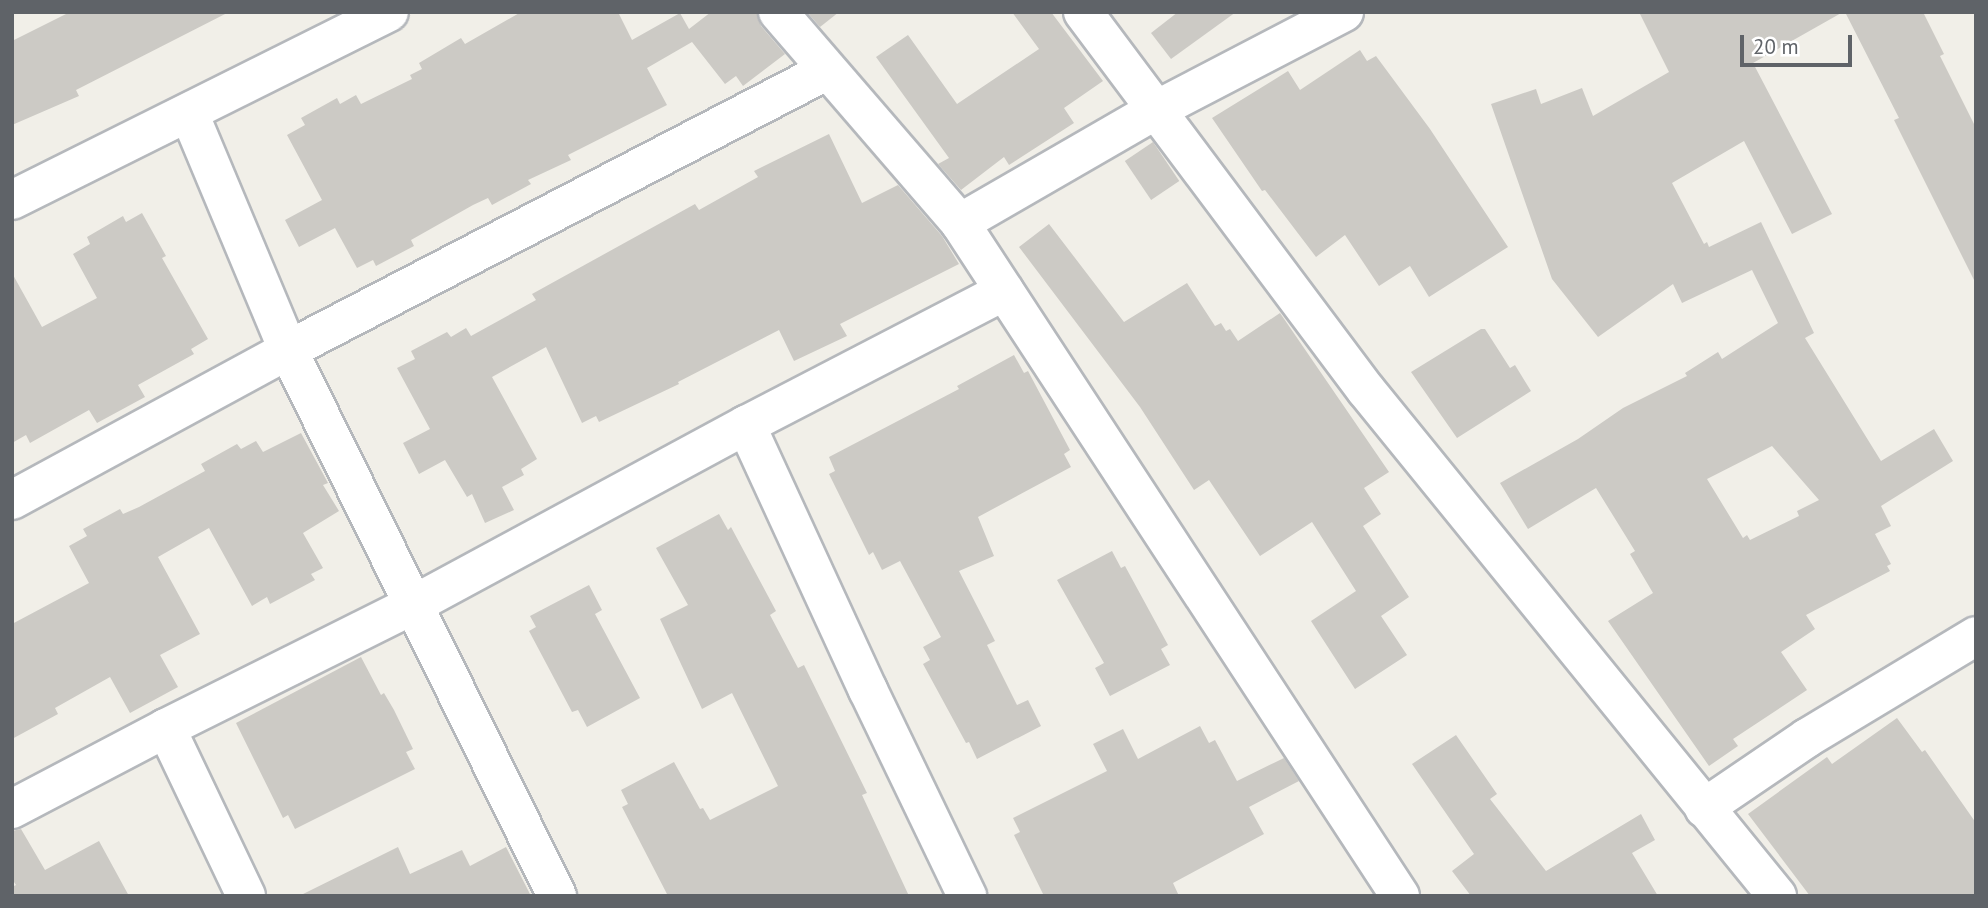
<!DOCTYPE html>
<style>
body{margin:0}
#map{position:relative;width:1988px;height:908px;overflow:hidden;background:#f1efe8;font-family:"PT Sans",sans-serif}
div>[style]{position:absolute}
.building>*{inset:0;background:#cccac5;transform-origin:0 0}
.roads{filter:drop-shadow(2px 0 #b5b8bc) drop-shadow(-2px 0 #b5b8bc) drop-shadow(0 2px #b5b8bc) drop-shadow(0 -2px #b5b8bc)}
.street>*{height:38px;margin:-19px;padding:0 19px;transform-origin:19px;border-radius:19px;background:#fff}
span{translate:-50% -50%;white-space:nowrap;text-align:center;line-height:1.15;-webkit-text-stroke:6px #fff;paint-order:stroke}
.frame{position:absolute;inset:0;border:14px solid #5f6368;pointer-events:none}
.scale{position:absolute;left:1740px;top:35px;width:112px;height:32px;box-sizing:border-box;border:4px solid #5f6368;border-top:0;padding-left:9px;font-size:21px;line-height:24px;white-space:nowrap;color:#5f6368;-webkit-text-stroke:5px #fff;paint-order:stroke}
</style>
<div id="map">
<div class="building">
<div style="clip-path:polygon(70px 12px,229px 12px,76px 90px,79px 96px,12px 125px,12px 41px)"></div>
<div style="clip-path:polygon(521px 12px,618px 12px,632px 40px,680px 13px,689px 29px,711px 12px,757px 12px,761px 26px,785px 54px,743px 86px,736px 76px,725px 84px,692px 42px,647px 68px,667px 105px,568px 155px,571px 160px,528px 180px,531px 184px,492px 205px,488px 198px,473px 205px,411px 240px,414px 246px,376px 266px,373px 260px,357px 268px,335px 228px,299px 247px,285px 220px,322px 200px,287px 135px,305px 125px,301px 118px,337px 98px,340px 104px,356px 95px,361px 104px,412px 79px,410px 75px,422px 69px,419px 63px,461px 38px,465px 44px)"></div>
<div style="clip-path:polygon(807px 12px,839px 12px,820px 27px)"></div>
<div style="clip-path:polygon(1012px 12px,1051px 12px,1103px 81px,1064px 108px,1074px 123px,1009px 165px,1004px 157px,961px 190px,938px 164px,949px 158px,876px 57px,908px 35px,957px 104px,1039px 49px)"></div>
<div style="clip-path:polygon(1178px 12px,1236px 12px,1171px 59px,1151px 33px)"></div>
<div style="clip-path:polygon(evenodd,1639px 12px,1843px 12px,1753px 63px,1832px 214px,1792px 234px,1744px 141px,1672px 183px,1704px 244px,1707px 242px,1709px 247px,1761px 222px,1814px 333px,1805px 338px,1881px 461px,1934px 429px,1953px 461px,1881px 506px,1891px 526px,1875px 534px,1891px 564px,1887px 566px,1890px 571px,1806px 615px,1815px 629px,1781px 652px,1807px 690px,1733px 739px,1738px 746px,1709px 766px,1608px 621px,1653px 593px,1630px 554px,1635px 551px,1596px 488px,1528px 529px,1500px 483px,1578px 439px,1623px 408px,1687px 376px,1685px 373px,1718px 352px,1722px 359px,1778px 323px,1752px 270px,1682px 303px,1673px 284px,1598px 337px,1552px 279px,1491px 104px,1536px 89px,1541px 104px,1582px 88px,1593px 116px,1669px 72px,1639px 12px,1772px 446px,1819px 500px,1797px 511px,1799px 516px,1750px 540px,1747px 535px,1743px 538px,1707px 479px,1772px 446px)"></div>
<div style="clip-path:polygon(1845px 12px,1923px 12px,1944px 54px,1940px 56px,1976px 128px,1976px 284px,1894px 120px,1899px 118px)"></div>
<div style="clip-path:polygon(1360px 50px,1367px 61px,1376px 56px,1430px 129px,1508px 247px,1429px 297px,1410px 266px,1379px 286px,1345px 235px,1316px 257px,1265px 190px,1262px 191px,1212px 118px,1288px 71px,1300px 90px)"></div>
<div style="clip-path:polygon(829px 134px,862px 203px,898px 185px,942px 236px,959px 264px,840px 324px,847px 336px,794px 361px,779px 330px,678px 382px,679px 384px,599px 422px,596px 416px,582px 423px,546px 347px,492px 377px,537px 459px,521px 469px,524px 475px,502px 487px,514px 510px,485px 523px,472px 494px,467px 497px,445px 460px,419px 474px,403px 443px,430px 429px,397px 368px,415px 359px,411px 351px,447px 332px,451px 337px,466px 328px,471px 336px,536px 300px,532px 294px,695px 204px,699px 210px,758px 177px,754px 171px)"></div>
<div style="left:1153px;top:142px;width:47px;height:34px;rotate:56deg"></div>
<div style="clip-path:polygon(142px 213px,166px 256px,162px 258px,208px 339px,191px 349px,194px 354px,138px 385px,145px 397px,97px 423px,89px 410px,30px 443px,26px 435px,12px 443px,12px 273px,42px 327px,97px 298px,73px 254px,90px 244px,87px 237px,123px 216px,126px 222px)"></div>
<div style="clip-path:polygon(1049px 224px,1124px 322px,1187px 283px,1215px 326px,1221px 323px,1226px 331px,1230px 329px,1238px 341px,1280px 313px,1389px 472px,1364px 488px,1381px 514px,1363px 526px,1409px 597px,1381px 616px,1407px 655px,1355px 689px,1311px 621px,1356px 591px,1312px 522px,1260px 556px,1209px 480px,1194px 490px,1140px 407px,1019px 247px)"></div>
<div style="clip-path:polygon(1481px 329px,1485px 329px,1510px 368px,1515px 365px,1531px 391px,1457px 438px,1411px 372px)"></div>
<div style="clip-path:polygon(1014px 355px,1024px 373px,1028px 371px,1070px 450px,1064px 454px,1071px 467px,978px 517px,994px 556px,959px 571px,995px 641px,987px 645px,1017px 705px,1028px 700px,1041px 726px,977px 759px,969px 742px,966px 743px,923px 664px,930px 660px,923px 647px,941px 637px,900px 561px,882px 570px,873px 552px,869px 555px,829px 474px,835px 471px,829px 457px,959px 389px,957px 386px)"></div>
<div style="clip-path:polygon(301px 433px,328px 483px,323px 485px,339px 511px,303px 533px,323px 568px,311px 574px,315px 580px,270px 604px,267px 597px,252px 606px,209px 528px,158px 557px,200px 634px,160px 655px,178px 687px,130px 713px,110px 677px,55px 708px,58px 714px,12px 739px,12px 624px,89px 583px,69px 546px,87px 536px,83px 529px,120px 509px,123px 514px,139px 507px,205px 471px,201px 464px,237px 444px,241px 449px,256px 441px,263px 452px)"></div>
<div style="clip-path:polygon(719px 514px,728px 530px,731px 527px,776px 611px,770px 615px,798px 668px,804px 665px,867px 793px,862px 795px,909px 896px,668px 896px,622px 807px,628px 804px,621px 790px,674px 762px,700px 809px,703px 808px,710px 820px,778px 786px,732px 693px,702px 709px,660px 619px,688px 605px,656px 548px)"></div>
<div style="clip-path:polygon(1112px 551px,1121px 568px,1125px 566px,1168px 645px,1161px 649px,1170px 665px,1110px 696px,1095px 668px,1104px 663px,1057px 580px)"></div>
<div style="clip-path:polygon(589px 585px,602px 610px,595px 614px,640px 698px,587px 727px,578px 710px,572px 712px,529px 631px,536px 627px,530px 616px)"></div>
<div style="clip-path:polygon(361px 657px,381px 695px,384px 693px,394px 710px,413px 749px,406px 752px,415px 769px,295px 829px,288px 815px,283px 818px,236px 723px)"></div>
<div style="clip-path:polygon(1897px 718px,1922px 752px,1925px 750px,1976px 823px,1976px 896px,1810px 896px,1748px 814px,1827px 757px,1832px 764px)"></div>
<div style="clip-path:polygon(1200px 726px,1209px 743px,1215px 740px,1237px 781px,1284px 758px,1299px 781px,1249px 807px,1264px 834px,1173px 883px,1179px 896px,1044px 896px,1014px 835px,1020px 832px,1013px 818px,1107px 771px,1093px 744px,1123px 729px,1138px 759px)"></div>
<div style="clip-path:polygon(1456px 735px,1497px 794px,1490px 799px,1546px 871px,1641px 814px,1655px 840px,1632px 853px,1658px 896px,1471px 896px,1452px 871px,1474px 854px,1412px 764px)"></div>
<div style="clip-path:polygon(21px 829px,45px 870px,99px 841px,129px 896px,12px 896px,12px 887px,16px 885px,12px 879px,12px 831px)"></div>
<div style="clip-path:polygon(398px 847px,410px 874px,462px 850px,470px 866px,506px 847px,531px 896px,299px 896px)"></div>
</div>
<div class="roads">
<div class="street">
<div style="left:778px;top:12px;width:279px;rotate:49.2deg"></div>
<div style="left:960px;top:223px;width:804px;rotate:56.82deg"></div>
<div style="left:1083px;top:12px;width:472px;rotate:53.2deg"></div>
<div style="left:1366px;top:390px;width:652px;rotate:50.91deg"></div>
<div style="left:189px;top:113px;width:257px;rotate:67.3deg"></div>
<div style="left:288px;top:350px;width:609px;rotate:63.77deg"></div>
<div style="left:12px;top:200px;width:421px;rotate:-26.5deg"></div>
<div style="left:960px;top:223px;width:226px;rotate:-30deg"></div>
<div style="left:1156px;top:110px;width:212px;rotate:-27.5deg"></div>
<div style="left:746px;top:425px;width:292px;rotate:65.3deg"></div>
<div style="left:868px;top:690px;width:229px;rotate:64.3deg"></div>
<div style="left:12px;top:500px;width:314px;rotate:-28.5deg"></div>
<div style="left:288px;top:350px;width:606px;rotate:-27.41deg"></div>
<div style="left:166px;top:728px;width:186px;rotate:64.5deg"></div>
<div style="left:1704px;top:808px;width:125px;rotate:-34.2deg"></div>
<div style="left:1807px;top:738px;width:197px;rotate:-31.1deg"></div>
<div style="left:12px;top:809px;width:174px;rotate:-27.7deg"></div>
<div style="left:166px;top:728px;width:276px;rotate:-26.5deg"></div>
<div style="left:413px;top:605px;width:379px;rotate:-28.4deg"></div>
<div style="left:746px;top:425px;width:291px;rotate:-27.4deg"></div>
</div>
</div>
<div class="frame"></div>
<div class="scale">20 m</div>
</div>
